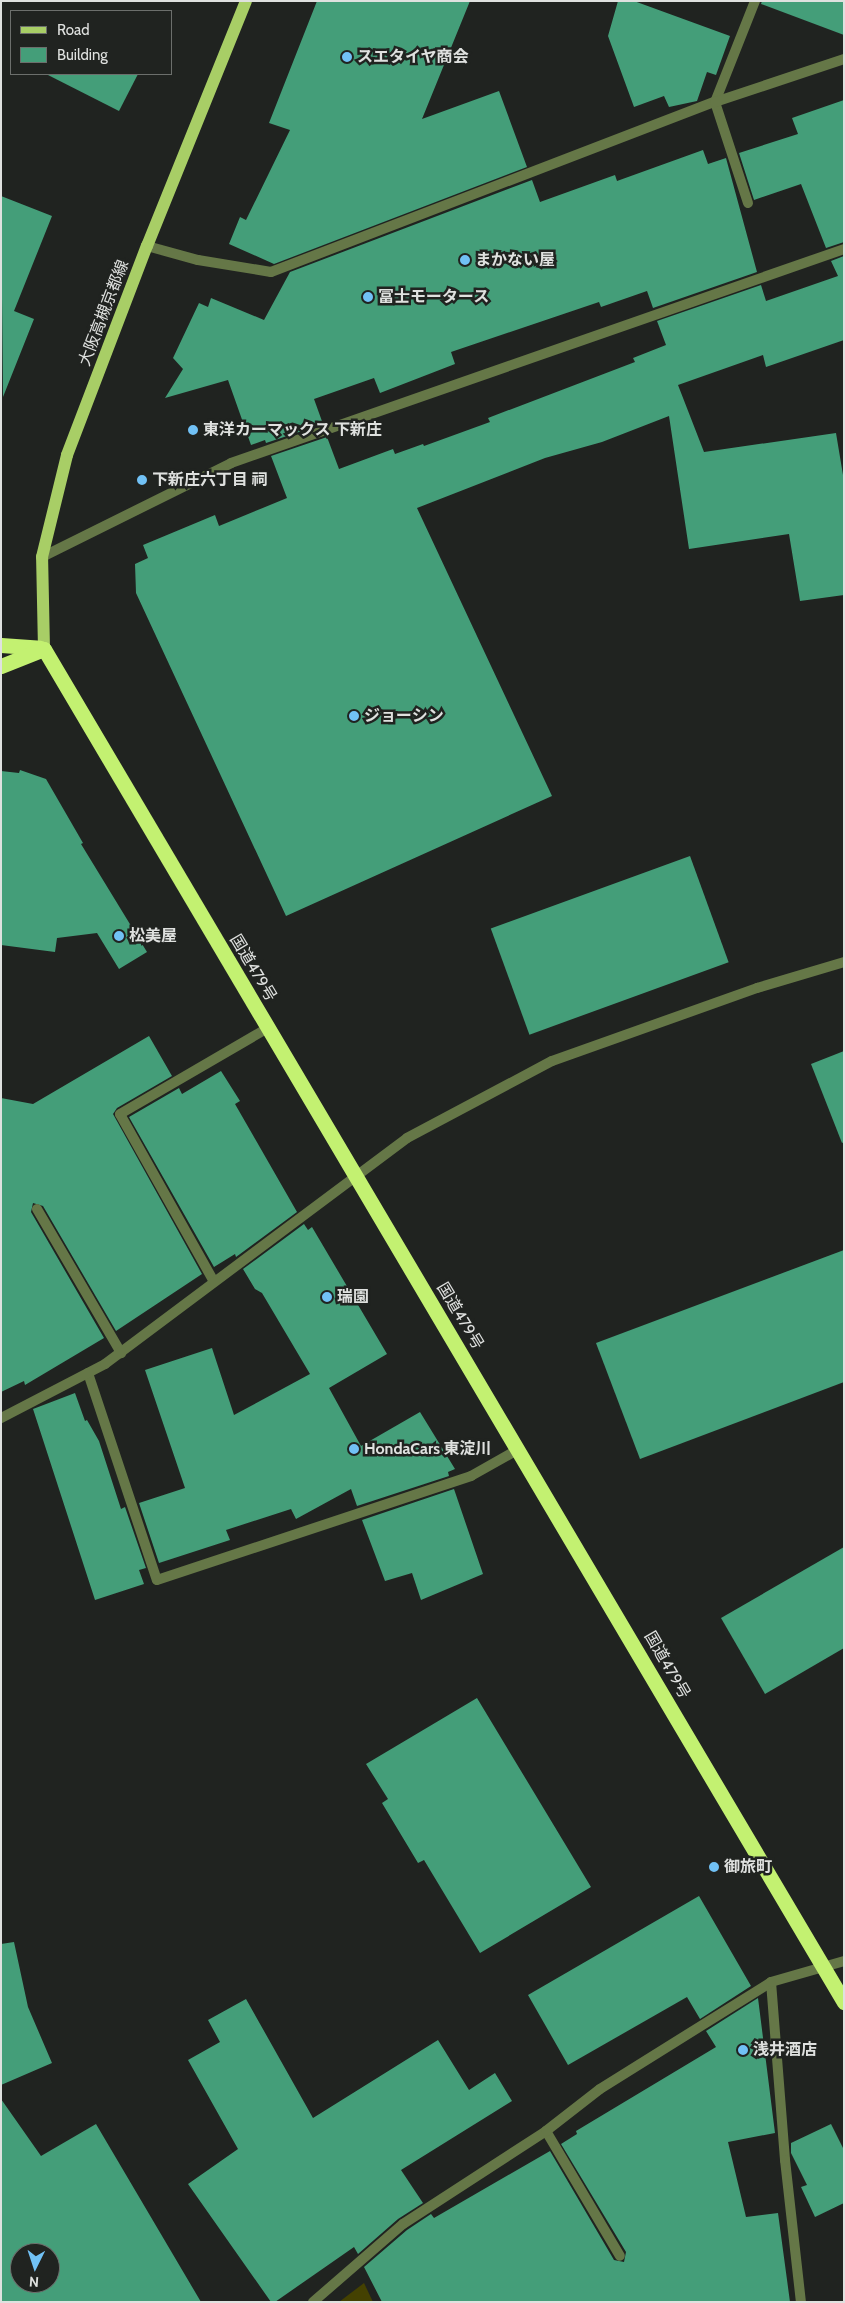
<!DOCTYPE html>
<meta charset="utf-8">
<style>
body{margin:0}
#map{position:relative;width:845px;height:2303px;overflow:hidden;background:#202320;font-family:Cabin,"Noto Sans JP",sans-serif}
div>[style]{position:absolute}
.green>*{inset:0;background:#444101}
.building>*{inset:0;background:#449e79;transform-origin:0 0}
.street>*{height:10px;margin:-5px;padding:0 5px;transform-origin:5px;border-radius:5px;background:#657747}
.primary>*{height:12px;margin:-6px;padding:0 6px;transform-origin:6px;border-radius:6px;background:#a8ce66}
.highway>*{height:15px;margin:-7.5px;padding:0 7.5px;transform-origin:7.5px;border-radius:7.5px;background:#c3f171}
.dots>*{width:14px;height:14px;translate:-50% -50%;box-sizing:border-box;border:2px solid #202320;border-radius:50%}
span{translate:-50% -50%;white-space:nowrap;text-align:center;line-height:1.15;-webkit-text-stroke:5px #202320;paint-order:stroke}
.poi-label{font-size:16px;color:#dfe1df;font-weight:700}
.left{translate:0 -50%;text-align:left}
.street-label{font-size:16px;color:#dfe1df}
.frame{position:absolute;inset:0;border:2px solid #dfe1df;pointer-events:none}
.legend{position:absolute;left:10px;top:10px;width:162px;height:65px;box-sizing:border-box;background:#202320;border:1px solid #6c6f6c;margin:0;padding:6px 9px;list-style:none;font-size:15px;color:#dfe1df}
.legend li{display:flex;align-items:center;gap:10px;height:25px}
.legend b{width:25px;border:1px solid #6c6f6c}
.north{position:absolute;left:10px;top:2243px;width:50px;height:50px;box-sizing:border-box;background:#202320;border:1px solid #6c6f6c;border-radius:50%;rotate:184deg;font-size:14px;font-weight:700;line-height:20px;text-align:center;color:#dfe1df}
.north::after{content:'';display:block;margin:auto;width:18px;height:22px;background:#71c1f5;clip-path:polygon(50% 0,100% 100%,50% 72%,0 100%)}
</style>
<div id="map">
<div class="green">
<div style="clip-path:polygon(364px 2283px,373px 2302px,339px 2302px)"></div>
</div>
<div class="building">
<div style="clip-path:polygon(317px 1px,470px 1px,422px 119px,499px 91px,527px 167px,274px 264px,229px 244px,240px 217px,246px 220px,290px 130px,269px 123px)"></div>
<div style="clip-path:polygon(618px 1px,634px 1px,730px 36px,716px 75px,707px 72px,697px 101px,669px 107px,664px 96px,634px 107px,608px 36px)"></div>
<div style="clip-path:polygon(762px 1px,844px 1px,844px 35px,761px 4px)"></div>
<div style="clip-path:polygon(46px 74px,138px 74px,119px 111px)"></div>
<div style="clip-path:polygon(844px 100px,844px 242px,826px 248px,801px 184px,754px 200px,739px 153px,798px 134px,792px 118px)"></div>
<div style="clip-path:polygon(703px 150px,708px 164px,726px 158px,757px 272px,653px 308px,647px 291px,601px 307px,599px 302px,451px 352px,455px 364px,380px 393px,374px 378px,314px 399px,323px 424px,266px 443px,265px 440px,251px 445px,228px 380px,165px 398px,183px 369px,173px 358px,199px 303px,208px 307px,211px 298px,264px 320px,290px 272px,532px 180px,540px 202px,615px 175px,617px 181px)"></div>
<div style="clip-path:polygon(1px 196px,52px 216px,14px 311px,34px 319px,3px 397px)"></div>
<div style="clip-path:polygon(844px 256px,844px 340px,766px 367px,763px 355px,678px 385px,704px 452px,836px 433px,844px 481px,844px 595px,800px 601px,789px 534px,689px 549px,669px 416px,602px 442px,545px 458px,417px 508px,552px 796px,286px 916px,136px 593px,135px 564px,148px 558px,143px 545px,215px 515px,219px 526px,287px 498px,271px 456px,327px 437px,339px 469px,393px 449px,395px 454px,423px 444px,424px 446px,490px 422px,488px 418px,635px 362px,633px 358px,666px 345px,657px 321px,761px 285px,766px 301px,838px 276px,831px 261px)"></div>
<div style="clip-path:polygon(20px 770px,46px 779px,83px 843px,81px 844px,147px 952px,119px 969px,97px 933px,57px 938px,55px 952px,1px 945px,1px 771px,19px 773px)"></div>
<div style="left:690px;top:856px;width:113px;height:212px;rotate:70deg"></div>
<div style="clip-path:polygon(149px 1036px,172px 1076px,117px 1108px,113px 1114px,202px 1274px,116px 1331px,43px 1206px,33px 1203px,31px 1212px,104px 1338px,25px 1385px,24px 1381px,1px 1392px,1px 1098px,33px 1104px)"></div>
<div style="clip-path:polygon(844px 1051px,844px 1142px,842px 1143px,811px 1064px)"></div>
<div style="clip-path:polygon(221px 1071px,240px 1101px,235px 1104px,297px 1212px,236px 1257px,235px 1254px,214px 1267px,129px 1117px,179px 1088px,182px 1094px)"></div>
<div style="clip-path:polygon(304px 1224px,308px 1230px,312px 1227px,387px 1354px,329px 1388px,361px 1446px,420px 1412px,455px 1469px,448px 1472px,449px 1476px,357px 1506px,351px 1489px,296px 1519px,291px 1509px,226px 1530px,230px 1540px,159px 1563px,139px 1503px,185px 1488px,145px 1370px,212px 1348px,234px 1415px,310px 1374px,262px 1293px,255px 1289px,243px 1269px)"></div>
<div style="clip-path:polygon(844px 1250px,844px 1382px,640px 1459px,596px 1343px)"></div>
<div style="clip-path:polygon(75px 1393px,85px 1421px,87px 1420px,99px 1441px,121px 1509px,125px 1507px,146px 1568px,139px 1570px,144px 1584px,95px 1600px,33px 1409px)"></div>
<div style="clip-path:polygon(454px 1489px,483px 1574px,421px 1600px,412px 1573px,385px 1581px,362px 1520px)"></div>
<div style="clip-path:polygon(844px 1547px,844px 1648px,765px 1694px,721px 1618px)"></div>
<div style="clip-path:polygon(477px 1698px,591px 1887px,480px 1953px,424px 1860px,418px 1863px,382px 1803px,388px 1799px,366px 1764px)"></div>
<div style="clip-path:polygon(699px 1896px,751px 1986px,700px 2019px,687px 1997px,568px 2065px,528px 1995px)"></div>
<div style="clip-path:polygon(14px 1942px,28px 2007px,52px 2063px,1px 2085px,1px 1944px)"></div>
<div style="clip-path:polygon(758px 1998px,775px 2133px,728px 2142px,746px 2217px,778px 2213px,790px 2302px,382px 2302px,364px 2267px,407px 2230px,431px 2214px,434px 2218px,550px 2151px,614px 2260px,624px 2262px,626px 2252px,561px 2144px,577px 2134px,576px 2131px,716px 2047px,706px 2031px)"></div>
<div style="clip-path:polygon(246px 1999px,313px 2118px,438px 2040px,469px 2090px,495px 2073px,512px 2101px,401px 2170px,423px 2203px,398px 2219px,358px 2254px,354px 2247px,275px 2302px,271px 2302px,188px 2184px,238px 2149px,188px 2060px,220px 2042px,208px 2020px)"></div>
<div style="clip-path:polygon(evenodd,1px 2099px,41px 2156px,96px 2124px,201px 2302px,1px 2302px,1px 2099px,20px 2253px,50px 2253px,50px 2283px,20px 2283px,20px 2253px)"></div>
<div style="clip-path:polygon(831px 2124px,844px 2150px,844px 2203px,815px 2217px,801px 2187px,807px 2185px,791px 2153px,791px 2143px)"></div>
</div>
<div class="street">
<div style="left:748px;top:203px;width:106px;rotate:-108.1deg"></div>
<div style="left:715px;top:102px;width:109px;rotate:-68.4deg"></div>
<div style="left:147px;top:246px;width:53px;rotate:15.4deg"></div>
<div style="left:198px;top:260px;width:74px;rotate:9.3deg"></div>
<div style="left:271px;top:272px;width:475px;rotate:-21deg"></div>
<div style="left:715px;top:102px;width:136px;rotate:-18.4deg"></div>
<div style="left:42px;top:557px;width:211px;rotate:-26.4deg"></div>
<div style="left:231px;top:463px;width:649px;rotate:-19.24deg"></div>
<div style="left:37px;top:1209px;width:167px;rotate:59.7deg"></div>
<div style="left:213px;top:1280px;width:190px;rotate:-119.3deg"></div>
<div style="left:120px;top:1114px;width:171px;rotate:-30.2deg"></div>
<div style="left:88px;top:1373px;width:218px;rotate:71.6deg"></div>
<div style="left:157px;top:1580px;width:331px;rotate:-18.3deg"></div>
<div style="left:471px;top:1476px;width:55px;rotate:-29.4deg"></div>
<div style="left:1px;top:1418px;width:117px;rotate:-27.4deg"></div>
<div style="left:105px;top:1364px;width:377px;rotate:-36.8deg"></div>
<div style="left:407px;top:1138px;width:164px;rotate:-28deg"></div>
<div style="left:552px;top:1061px;width:218px;rotate:-19.6deg"></div>
<div style="left:757px;top:988px;width:91px;rotate:-16.6deg"></div>
<div style="left:771px;top:1982px;width:179px;rotate:85.5deg"></div>
<div style="left:785px;top:2160px;width:143px;rotate:83.6deg"></div>
<div style="left:546px;top:2131px;width:145px;rotate:59.4deg"></div>
<div style="left:313px;top:2302px;width:119px;rotate:-40.9deg"></div>
<div style="left:403px;top:2224px;width:171px;rotate:-33deg"></div>
<div style="left:546px;top:2131px;width:68px;rotate:-37.9deg"></div>
<div style="left:600px;top:2089px;width:202px;rotate:-32deg"></div>
<div style="left:771px;top:1982px;width:76px;rotate:-16deg"></div>
</div>
<div class="primary">
<div style="left:44px;top:649px;width:92px;rotate:-91.2deg"></div>
<div style="left:42px;top:557px;width:105px;rotate:-76.2deg"></div>
<div style="left:67px;top:455px;width:224px;rotate:-69.1deg"></div>
<div style="left:147px;top:246px;width:264px;rotate:-68deg"></div>
</div>
<div class="highway">
<div style="left:1px;top:645px;width:39px;rotate:4deg"></div>
<div style="left:44px;top:649px;width:1572px;rotate:59.41deg"></div>
<div style="left:1px;top:666px;width:46px;rotate:-21.6deg"></div>
</div>
<div class="dots">
<div style="left:347px;top:57px;background:#71c1f5"></div>
<div style="left:465px;top:260px;background:#71c1f5"></div>
<div style="left:368px;top:297px;background:#71c1f5"></div>
<div style="left:193px;top:430px;background:#71c1f5"></div>
<div style="left:142px;top:480px;background:#71c1f5"></div>
<div style="left:354px;top:716px;background:#71c1f5"></div>
<div style="left:119px;top:936px;background:#71c1f5"></div>
<div style="left:327px;top:1297px;background:#71c1f5"></div>
<div style="left:354px;top:1449px;background:#71c1f5"></div>
<div style="left:714px;top:1867px;background:#71c1f5"></div>
<div style="left:743px;top:2050px;background:#71c1f5"></div>
</div>
<div class="poi-label">
<span class="left" style="left:357px;top:57px">スエタイヤ商会</span>
<span class="left" style="left:475px;top:260px">まかない屋</span>
<span class="left" style="left:378px;top:297px">冨士モータース</span>
<span class="left" style="left:203px;top:430px">東洋カーマックス 下新庄</span>
<span class="left" style="left:152px;top:480px">下新庄六丁目 祠</span>
<span class="left" style="left:364px;top:716px">ジョーシン</span>
<span class="left" style="left:129px;top:936px">松美屋</span>
<span class="left" style="left:337px;top:1297px">瑞園</span>
<span class="left" style="left:364px;top:1449px">HondaCars 東淀川</span>
<span class="left" style="left:724px;top:1867px">御旅町</span>
<span class="left" style="left:753px;top:2050px">浅井酒店</span>
</div>
<div class="street-label">
<span style="left:104px;top:313px;rotate:-69deg">大阪高槻京都線</span>
<span style="left:253px;top:968px;rotate:59deg">国道479号</span>
<span style="left:460px;top:1316px;rotate:59deg">国道479号</span>
<span style="left:667px;top:1665px;rotate:60deg">国道479号</span>
</div>
<div class="frame"></div>
<ul class="legend">
<li><b style="height:6px;background:#a8ce66"></b>Road</li>
<li><b style="height:14px;background:#449e79"></b>Building</li>
</ul>
<div class="north">N</div>
</div>
